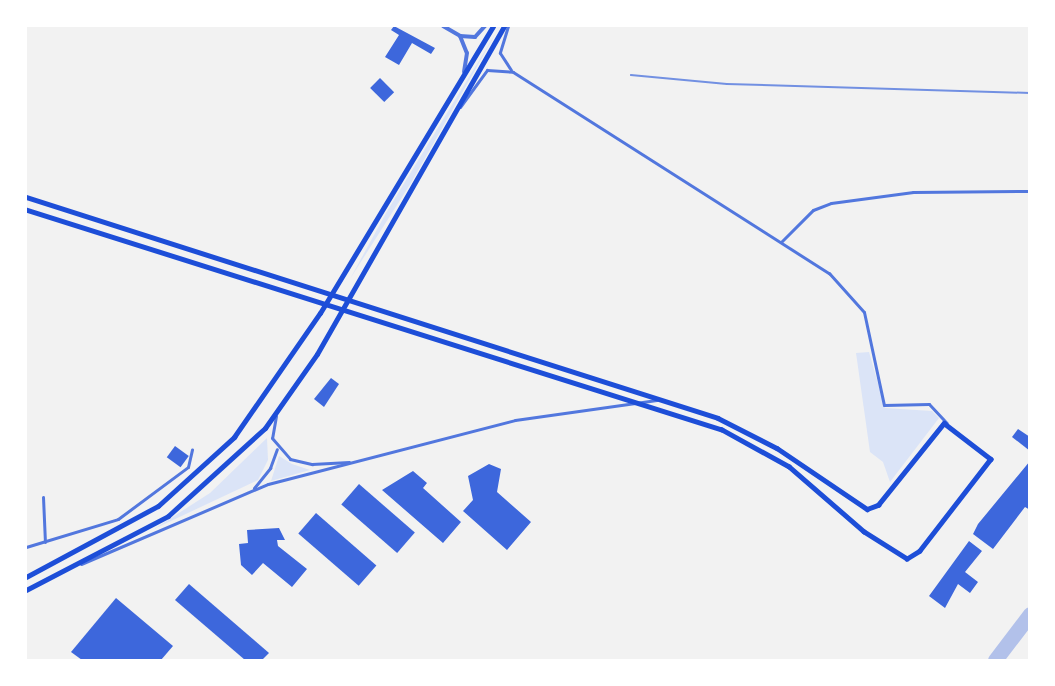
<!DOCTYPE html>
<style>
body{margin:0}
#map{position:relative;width:1055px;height:686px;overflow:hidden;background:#f2f2f2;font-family:Rubik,sans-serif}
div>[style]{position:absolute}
.green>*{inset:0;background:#dbe4f7}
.taxiway>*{height:15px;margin:-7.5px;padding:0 7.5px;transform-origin:7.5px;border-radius:7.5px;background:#b2c1ea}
.building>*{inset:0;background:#3d67dc;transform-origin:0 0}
.minor>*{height:3px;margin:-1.5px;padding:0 1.5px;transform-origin:1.5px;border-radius:1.5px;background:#5277de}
.tertiary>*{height:4px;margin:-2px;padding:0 2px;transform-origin:2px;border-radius:2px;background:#5277de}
.secondary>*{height:4.5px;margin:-2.25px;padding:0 2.25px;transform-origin:2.25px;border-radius:2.25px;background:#1d4ed8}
.trunk>*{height:5px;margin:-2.5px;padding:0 2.5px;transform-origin:2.5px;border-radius:2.5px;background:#1d4ed8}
.rail>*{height:1.5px;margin:-0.75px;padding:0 0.75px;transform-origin:0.75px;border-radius:0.75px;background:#7290e2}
span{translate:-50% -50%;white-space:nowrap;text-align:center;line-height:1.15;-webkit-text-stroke:4.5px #fff;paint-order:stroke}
.frame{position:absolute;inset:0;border:27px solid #fff;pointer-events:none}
</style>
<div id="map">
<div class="green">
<div style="clip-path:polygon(500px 26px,411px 183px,350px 279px,386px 213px)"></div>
<div style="clip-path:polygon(869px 352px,885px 408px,932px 411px,939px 418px,890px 482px,883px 462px,870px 452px,856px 353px)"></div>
<div style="clip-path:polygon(267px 438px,268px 460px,258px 480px,154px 529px,210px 493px)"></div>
<div style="clip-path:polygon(279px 456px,292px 464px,310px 470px,271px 481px)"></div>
</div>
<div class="taxiway">
<div style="left:995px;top:660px;width:58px;rotate:-52.7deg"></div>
</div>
<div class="building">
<div style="clip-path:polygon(394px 26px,435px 48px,431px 54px,412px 43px,399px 65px,385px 57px,399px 35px,391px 30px)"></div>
<div style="left:380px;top:78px;width:20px;height:14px;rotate:45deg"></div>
<div style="clip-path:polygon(331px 378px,339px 384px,324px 407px,314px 399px)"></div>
<div style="clip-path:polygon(1018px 429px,1030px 437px,1030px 451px,1012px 437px)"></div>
<div style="left:175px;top:446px;width:17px;height:14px;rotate:36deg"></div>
<div style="clip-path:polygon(1030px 461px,1030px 510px,1025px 507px,993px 549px,973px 534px,978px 524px)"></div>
<div style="clip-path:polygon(489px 464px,501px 469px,497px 492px,531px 522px,507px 550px,463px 511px,473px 500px,468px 476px)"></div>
<div style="clip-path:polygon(413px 471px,427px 483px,423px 488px,461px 522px,443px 543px,382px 490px)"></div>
<div style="left:359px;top:484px;width:74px;height:27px;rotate:41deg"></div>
<div style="left:316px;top:513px;width:80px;height:27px;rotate:41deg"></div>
<div style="clip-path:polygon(279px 528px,285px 540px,277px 540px,278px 546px,307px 569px,292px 587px,263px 563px,252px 575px,241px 565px,239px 544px,248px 543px,247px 530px)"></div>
<div style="clip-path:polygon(969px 541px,982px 551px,965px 572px,978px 582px,970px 593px,958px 584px,945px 608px,929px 596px)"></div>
<div style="clip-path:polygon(189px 584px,269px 653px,262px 660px,245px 660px,175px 600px)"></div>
<div style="clip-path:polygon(116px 598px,173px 646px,161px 660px,82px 660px,71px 652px)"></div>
</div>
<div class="minor">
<div style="left:508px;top:26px;width:28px;rotate:107deg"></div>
<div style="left:500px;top:53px;width:20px;rotate:57deg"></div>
<div style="left:460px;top:107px;width:46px;rotate:-53.9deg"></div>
<div style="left:487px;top:70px;width:26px;rotate:4deg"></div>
<div style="left:513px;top:72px;width:375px;rotate:32.5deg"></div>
<div style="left:829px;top:273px;width:52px;rotate:48.1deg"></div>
<div style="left:864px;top:312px;width:95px;rotate:77.9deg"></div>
<div style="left:884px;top:405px;width:45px;rotate:-1.3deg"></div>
<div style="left:929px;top:404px;width:26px;rotate:47deg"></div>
<div style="left:781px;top:242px;width:45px;rotate:-45deg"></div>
<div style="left:813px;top:210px;width:19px;rotate:-21deg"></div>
<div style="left:831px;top:203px;width:83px;rotate:-7.6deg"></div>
<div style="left:913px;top:192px;width:117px;rotate:-0.5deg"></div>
<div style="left:276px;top:416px;width:22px;rotate:100deg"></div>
<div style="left:272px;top:438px;width:28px;rotate:49deg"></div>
<div style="left:290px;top:459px;width:23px;rotate:13deg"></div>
<div style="left:312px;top:464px;width:37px;rotate:-3deg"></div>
<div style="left:254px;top:488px;width:26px;rotate:-51deg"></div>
<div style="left:270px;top:468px;width:20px;rotate:-70deg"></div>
<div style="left:43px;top:497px;width:45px;rotate:87.5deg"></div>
<div style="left:26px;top:547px;width:96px;rotate:-16.9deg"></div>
<div style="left:118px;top:519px;width:87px;rotate:-36.6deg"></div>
<div style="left:188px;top:467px;width:18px;rotate:-77deg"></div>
<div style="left:81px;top:564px;width:203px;rotate:-23.2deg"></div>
<div style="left:268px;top:484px;width:255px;rotate:-14.5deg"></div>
<div style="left:515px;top:420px;width:143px;rotate:-8deg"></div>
</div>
<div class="tertiary">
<div style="left:443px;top:26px;width:20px;rotate:30deg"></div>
<div style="left:460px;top:36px;width:15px;rotate:4deg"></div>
<div style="left:475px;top:37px;width:15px;rotate:-48deg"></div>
<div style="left:460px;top:36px;width:18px;rotate:68deg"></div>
<div style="left:467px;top:53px;width:19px;rotate:99deg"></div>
</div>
<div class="secondary">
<div style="left:26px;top:197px;width:726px;rotate:17.71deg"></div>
<div style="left:718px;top:418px;width:66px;rotate:27deg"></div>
<div style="left:777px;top:448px;width:109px;rotate:34.1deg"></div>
<div style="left:867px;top:509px;width:12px;rotate:-20deg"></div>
<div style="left:878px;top:505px;width:105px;rotate:-51.2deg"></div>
<div style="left:944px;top:423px;width:59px;rotate:37.5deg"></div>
<div style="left:991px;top:459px;width:116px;rotate:127.7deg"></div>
<div style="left:920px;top:551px;width:15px;rotate:148deg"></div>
<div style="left:907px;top:559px;width:51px;rotate:-147.9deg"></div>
<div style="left:864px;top:532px;width:99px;rotate:-139.1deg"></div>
<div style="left:789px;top:467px;width:77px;rotate:-151.1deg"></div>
<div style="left:722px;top:430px;width:730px;rotate:-162.46deg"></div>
</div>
<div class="trunk">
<div style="left:26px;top:577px;width:150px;rotate:-28.3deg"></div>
<div style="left:158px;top:506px;width:103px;rotate:-42.2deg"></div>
<div style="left:234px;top:437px;width:151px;rotate:-55.3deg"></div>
<div style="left:320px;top:313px;width:335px;rotate:-58.9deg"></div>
<div style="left:26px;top:590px;width:160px;rotate:-27.5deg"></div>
<div style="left:168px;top:516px;width:131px;rotate:-42.2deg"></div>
<div style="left:265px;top:428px;width:90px;rotate:-54.9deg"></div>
<div style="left:317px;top:354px;width:378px;rotate:-60.3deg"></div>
</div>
<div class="rail">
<div style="left:631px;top:75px;width:96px;rotate:5.4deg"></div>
<div style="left:727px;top:84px;width:303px;rotate:1.7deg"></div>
</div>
<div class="frame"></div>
</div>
